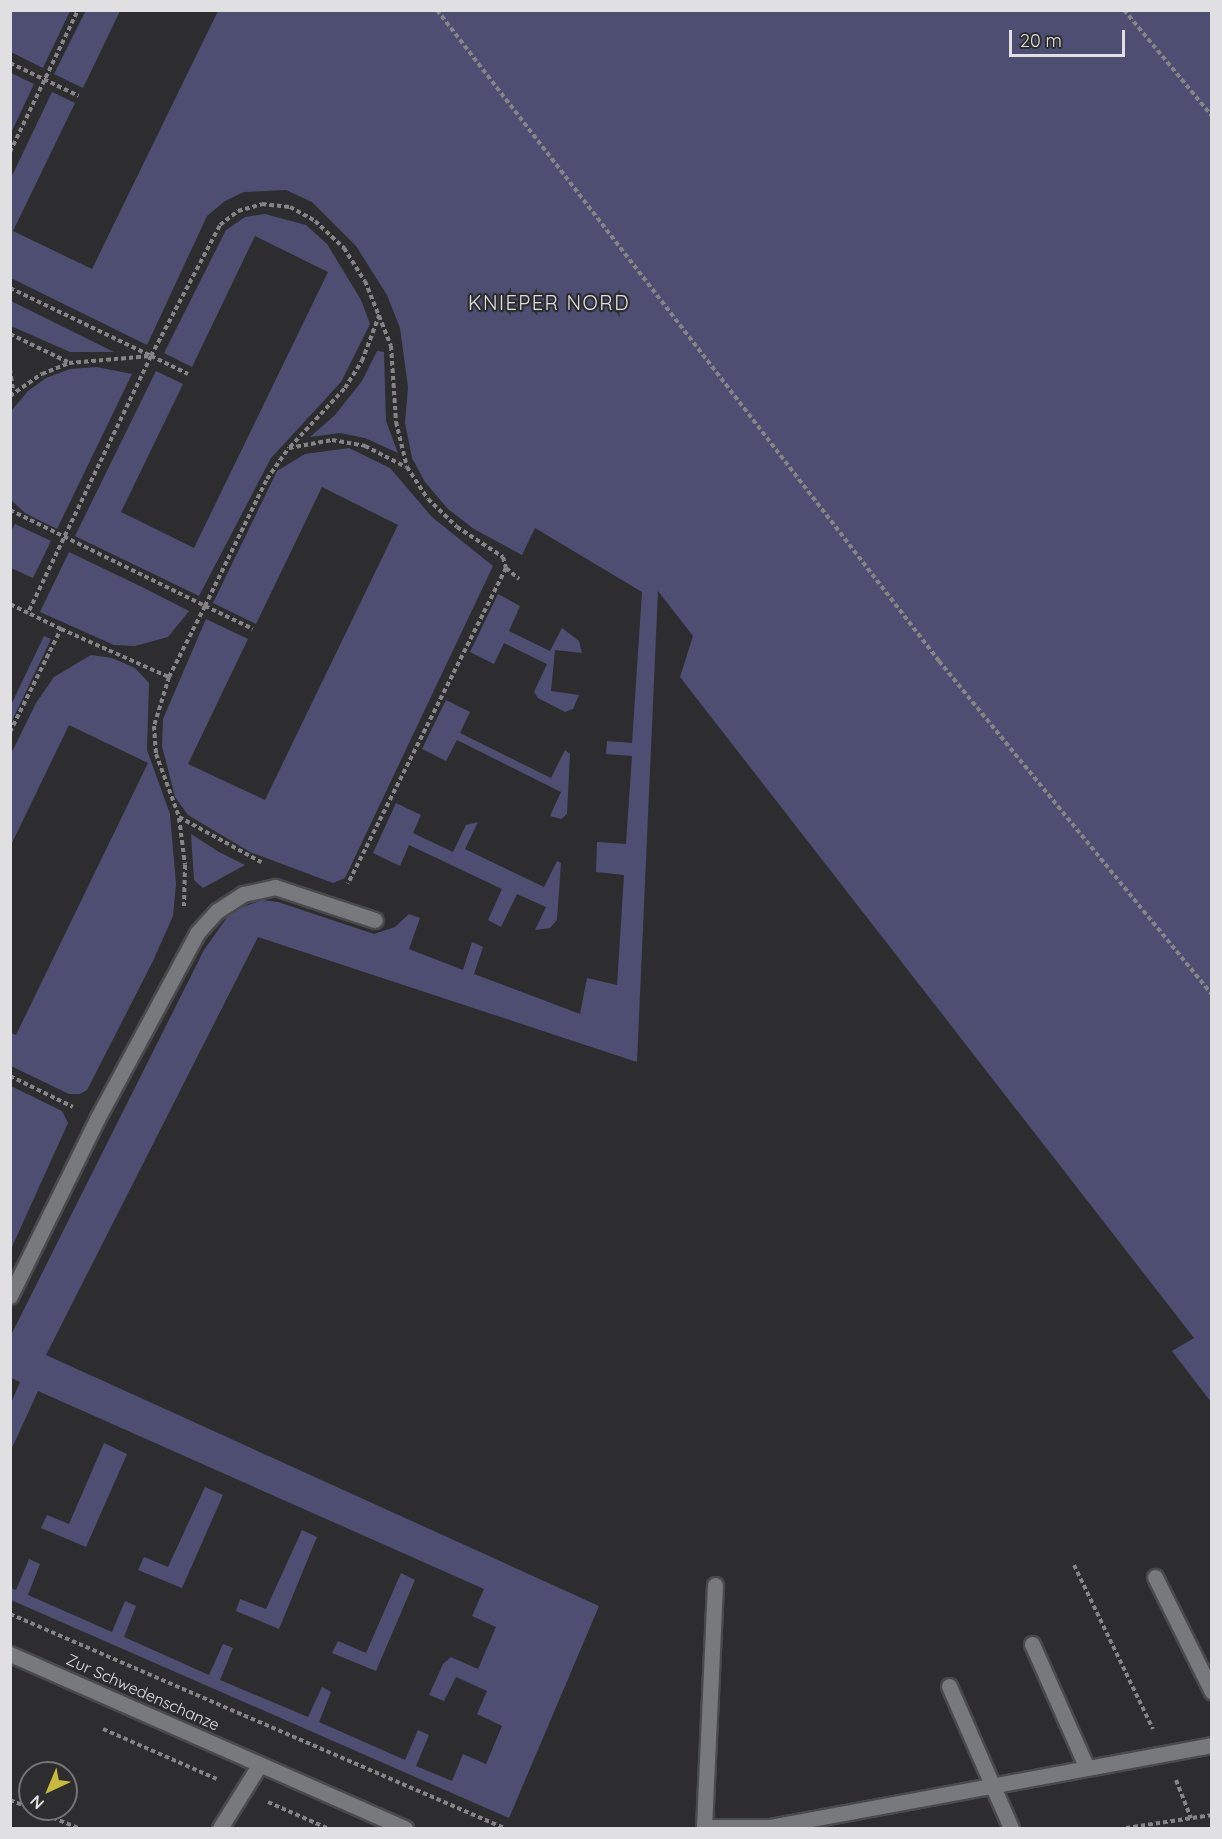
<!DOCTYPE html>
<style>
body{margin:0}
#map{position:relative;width:1222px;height:1839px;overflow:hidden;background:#2d2d30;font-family:Quicksand,sans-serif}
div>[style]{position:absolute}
.green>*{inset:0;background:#4e4e72}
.path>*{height:4px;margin-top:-2px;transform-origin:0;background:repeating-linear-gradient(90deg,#858588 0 4.5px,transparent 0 7.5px)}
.roads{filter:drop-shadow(2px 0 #4a4a4d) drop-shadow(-2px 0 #4a4a4d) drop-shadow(0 2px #4a4a4d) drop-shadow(0 -2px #4a4a4d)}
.minor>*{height:15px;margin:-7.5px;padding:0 7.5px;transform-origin:7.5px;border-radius:7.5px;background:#78797d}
span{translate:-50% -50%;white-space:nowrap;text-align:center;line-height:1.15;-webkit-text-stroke:4.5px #2d2d30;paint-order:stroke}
.street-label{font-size:16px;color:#e0e0e3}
.quarter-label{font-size:20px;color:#e0e0e3;letter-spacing:1.5px}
.frame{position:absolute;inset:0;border:12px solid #e0e0e3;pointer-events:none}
.north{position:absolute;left:18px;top:1761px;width:60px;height:60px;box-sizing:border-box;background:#2d2d30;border:2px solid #757578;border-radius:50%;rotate:224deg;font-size:16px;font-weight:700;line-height:24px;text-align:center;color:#e0e0e3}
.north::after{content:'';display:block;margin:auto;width:21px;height:27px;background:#c8bb3b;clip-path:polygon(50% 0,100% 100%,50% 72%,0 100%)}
.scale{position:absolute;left:1009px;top:30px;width:116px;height:27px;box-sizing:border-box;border:3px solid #e0e0e3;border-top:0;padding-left:8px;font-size:18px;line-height:21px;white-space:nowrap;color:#e0e0e3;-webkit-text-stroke:4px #2d2d30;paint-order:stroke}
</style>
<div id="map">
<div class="green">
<div style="clip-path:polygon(86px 10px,120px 11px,83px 88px,54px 74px)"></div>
<div style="clip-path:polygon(10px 11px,70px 11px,43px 68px,11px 52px)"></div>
<div style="clip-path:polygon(218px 11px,1211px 11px,1211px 1402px,1172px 1351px,1194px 1338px,680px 677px,693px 636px,658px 591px,637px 1062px,258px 937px,46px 1355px,599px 1606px,509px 1818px,11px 1600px,11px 1588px,16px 1590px,29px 1559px,40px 1564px,28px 1595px,112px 1632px,125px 1601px,136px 1606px,124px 1637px,209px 1675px,223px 1644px,233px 1648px,220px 1680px,308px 1717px,322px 1687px,331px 1692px,319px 1722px,405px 1760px,418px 1730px,429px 1735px,416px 1766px,452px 1781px,463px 1754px,486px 1764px,502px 1726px,477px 1714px,487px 1691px,456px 1677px,444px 1701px,429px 1695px,443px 1664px,451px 1657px,478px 1669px,496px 1627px,472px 1616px,484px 1589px,38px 1391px,11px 1450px,11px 1403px,20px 1382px,11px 1378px,11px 1335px,204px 950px,228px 916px,243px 907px,262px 900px,278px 902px,374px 934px,395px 927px,409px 914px,420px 918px,409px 949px,463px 970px,472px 942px,483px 947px,474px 974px,580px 1014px,587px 978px,617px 985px,624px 875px,596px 872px,597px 842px,626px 844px,632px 756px,606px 754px,607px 741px,632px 743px,642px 592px,535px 528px,522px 555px,474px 529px,448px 509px,425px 482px,412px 458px,405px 423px,408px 387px,400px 328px,387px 295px,356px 246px,312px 202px,286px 190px,244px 192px,225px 201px,207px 216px,147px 345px,11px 278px,11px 178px,52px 92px,75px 103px,13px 231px,92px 269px)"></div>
<div style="clip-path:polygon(11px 73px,34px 84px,11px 133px)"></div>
<div style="clip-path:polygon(265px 214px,306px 225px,327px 244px,361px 300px,370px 324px,341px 382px,271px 458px,199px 596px,75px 536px,156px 371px,183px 384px,121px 512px,194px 548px,328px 272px,255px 236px,192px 367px,164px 353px,226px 230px,245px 217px)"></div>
<div style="clip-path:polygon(11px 301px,114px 352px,70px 352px,11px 326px)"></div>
<div style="clip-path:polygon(377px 351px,384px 352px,386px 421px,398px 453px,365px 438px,340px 433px,310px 437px,335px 415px,362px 381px)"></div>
<div style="clip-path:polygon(97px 367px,132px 374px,57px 529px,25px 513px,11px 500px,11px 411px,28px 391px,46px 378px,70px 369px)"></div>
<div style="clip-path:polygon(349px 448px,390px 468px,432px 517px,493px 566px,345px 878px,333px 883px,250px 852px,188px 815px,175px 797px,162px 746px,163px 719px,206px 619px,248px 639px,188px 764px,265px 800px,398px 525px,322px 487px,256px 624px,213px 603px,277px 471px,305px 454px)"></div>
<div style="clip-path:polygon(15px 524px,51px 541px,33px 578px,11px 568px,11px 531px)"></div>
<div style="clip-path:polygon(69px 552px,142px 587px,189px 611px,168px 637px,135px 646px,114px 645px,40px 612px)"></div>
<div style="clip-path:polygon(498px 594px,520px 606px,509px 631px,550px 651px,562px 628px,579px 641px,582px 653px,555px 650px,551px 691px,579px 695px,573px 709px,565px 712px,538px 698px,534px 692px,547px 664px,504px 643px,494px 664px,470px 652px)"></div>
<div style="clip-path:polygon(44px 636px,51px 639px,11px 723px,11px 705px)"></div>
<div style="clip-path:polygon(91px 655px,112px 658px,135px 668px,149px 683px,147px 750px,170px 814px,176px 884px,173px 916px,152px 963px,87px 1090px,80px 1094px,69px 1094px,11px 1066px,11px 1033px,16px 1035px,148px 763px,69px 725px,11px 845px,10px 756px,36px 703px,54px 677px)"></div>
<div style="clip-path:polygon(446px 700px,470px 712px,460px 733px,551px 778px,565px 750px,570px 754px,567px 814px,561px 819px,550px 816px,561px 792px,457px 740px,446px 761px,422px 749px)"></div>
<div style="clip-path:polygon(396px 803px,421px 815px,413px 833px,453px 852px,466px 825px,478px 822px,465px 849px,544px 887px,557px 861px,561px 863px,557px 920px,550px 928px,535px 930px,546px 907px,517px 894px,501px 927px,488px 920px,502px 889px,409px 845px,400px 866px,373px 853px)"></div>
<div style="clip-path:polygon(191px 834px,219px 852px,245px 865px,203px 888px,194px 880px)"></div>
<div style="clip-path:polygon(11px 1086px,62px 1111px,68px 1123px,11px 1249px)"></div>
<div style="clip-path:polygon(104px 1443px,127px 1454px,86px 1547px,41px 1528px,47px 1515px,69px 1524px)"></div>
<div style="clip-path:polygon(205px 1487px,223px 1495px,182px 1588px,138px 1570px,144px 1557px,168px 1567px)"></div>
<div style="clip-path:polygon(302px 1530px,317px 1537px,279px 1629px,236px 1611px,240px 1599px,266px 1609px)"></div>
<div style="clip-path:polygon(401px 1573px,415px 1580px,376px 1671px,332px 1653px,338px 1641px,366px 1653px)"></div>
</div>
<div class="path">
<div style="left:437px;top:10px;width:822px;rotate:52.36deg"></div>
<div style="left:939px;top:661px;width:431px;rotate:50.7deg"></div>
<div style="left:1124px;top:10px;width:138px;rotate:50.3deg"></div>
<div style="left:10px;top:63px;width:76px;rotate:25.6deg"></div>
<div style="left:10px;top:152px;width:157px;rotate:-64.4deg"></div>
<div style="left:10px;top:288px;width:157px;rotate:25.7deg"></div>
<div style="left:151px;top:356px;width:148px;rotate:-62.2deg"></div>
<div style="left:220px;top:225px;width:23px;rotate:-38deg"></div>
<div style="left:238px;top:211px;width:25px;rotate:-16deg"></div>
<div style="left:262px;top:204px;width:28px;rotate:6deg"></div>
<div style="left:290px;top:207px;width:29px;rotate:29deg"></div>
<div style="left:315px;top:221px;width:40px;rotate:43deg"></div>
<div style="left:344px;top:248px;width:39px;rotate:58deg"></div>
<div style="left:365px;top:281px;width:70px;rotate:68.2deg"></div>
<div style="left:391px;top:346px;width:76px;rotate:86.2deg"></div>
<div style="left:396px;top:422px;width:46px;rotate:76.3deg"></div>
<div style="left:407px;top:467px;width:38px;rotate:57deg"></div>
<div style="left:428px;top:499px;width:40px;rotate:44deg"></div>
<div style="left:457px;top:527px;width:55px;rotate:33.1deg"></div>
<div style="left:503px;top:557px;width:11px;rotate:75deg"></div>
<div style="left:506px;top:568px;width:353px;rotate:116.6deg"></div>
<div style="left:10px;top:334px;width:64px;rotate:25.8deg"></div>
<div style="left:151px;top:356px;width:41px;rotate:25.9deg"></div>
<div style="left:10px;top:369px;width:22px;rotate:82deg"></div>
<div style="left:10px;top:396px;width:39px;rotate:-35deg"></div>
<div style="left:42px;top:374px;width:29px;rotate:-22deg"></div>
<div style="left:69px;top:363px;width:82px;rotate:-4.9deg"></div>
<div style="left:151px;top:356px;width:285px;rotate:115.6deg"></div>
<div style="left:28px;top:613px;width:20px;rotate:-153deg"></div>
<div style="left:290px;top:447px;width:81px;rotate:-47deg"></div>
<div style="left:345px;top:388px;width:32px;rotate:-58deg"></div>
<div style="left:362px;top:361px;width:51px;rotate:-69.4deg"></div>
<div style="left:10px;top:510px;width:217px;rotate:26.2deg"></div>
<div style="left:205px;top:606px;width:141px;rotate:-64deg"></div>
<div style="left:267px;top:479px;width:38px;rotate:-55deg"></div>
<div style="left:289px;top:448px;width:44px;rotate:-10.5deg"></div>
<div style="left:332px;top:440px;width:34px;rotate:10deg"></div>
<div style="left:365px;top:446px;width:46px;rotate:27.1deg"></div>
<div style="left:506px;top:568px;width:17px;rotate:40deg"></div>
<div style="left:61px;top:629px;width:118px;rotate:24deg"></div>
<div style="left:169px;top:677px;width:80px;rotate:-63.1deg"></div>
<div style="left:205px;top:606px;width:53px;rotate:25.6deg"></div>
<div style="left:169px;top:677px;width:51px;rotate:107deg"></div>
<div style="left:154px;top:726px;width:28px;rotate:86deg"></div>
<div style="left:156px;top:754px;width:67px;rotate:69.9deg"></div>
<div style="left:179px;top:817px;width:94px;rotate:28.8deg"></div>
<div style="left:10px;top:732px;width:115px;rotate:-63.7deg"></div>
<div style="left:61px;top:629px;width:37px;rotate:-154deg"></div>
<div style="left:179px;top:818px;width:47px;rotate:82.7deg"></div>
<div style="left:185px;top:865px;width:41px;rotate:91.4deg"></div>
<div style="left:10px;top:1076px;width:70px;rotate:26.2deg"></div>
<div style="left:1074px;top:1565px;width:182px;rotate:64.3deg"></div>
<div style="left:10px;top:1614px;width:538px;rotate:23.42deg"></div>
<div style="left:103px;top:1729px;width:124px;rotate:23.7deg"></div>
<div style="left:1176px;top:1780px;width:41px;rotate:68.5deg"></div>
<div style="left:10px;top:1800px;width:22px;rotate:22deg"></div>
<div style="left:268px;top:1802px;width:64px;rotate:23.8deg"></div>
<div style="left:32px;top:1809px;width:50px;rotate:22.4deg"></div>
<div style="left:1126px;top:1828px;width:87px;rotate:-8.6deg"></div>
</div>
<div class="roads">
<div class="minor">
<div style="left:10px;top:1296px;width:197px;rotate:-63.8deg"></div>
<div style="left:97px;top:1119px;width:211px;rotate:-61.7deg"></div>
<div style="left:197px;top:933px;width:30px;rotate:-48deg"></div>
<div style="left:217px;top:911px;width:31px;rotate:-33deg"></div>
<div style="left:243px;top:894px;width:33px;rotate:-12deg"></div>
<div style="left:275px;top:887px;width:105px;rotate:18.3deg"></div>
<div style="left:1155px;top:1577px;width:128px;rotate:63.6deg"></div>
<div style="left:715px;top:1585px;width:242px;rotate:92.6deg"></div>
<div style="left:704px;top:1827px;width:65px"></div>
<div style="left:769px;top:1827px;width:451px;rotate:-10.5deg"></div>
<div style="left:1032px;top:1644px;width:133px;rotate:66.1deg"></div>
<div style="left:10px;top:1654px;width:432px;rotate:23.8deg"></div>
<div style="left:949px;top:1686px;width:155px;rotate:66.4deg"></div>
<div style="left:220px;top:1828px;width:75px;rotate:-58deg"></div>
</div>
</div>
<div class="street-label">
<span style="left:143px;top:1692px;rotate:24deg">Zur Schwedenschanze</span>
</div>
<div class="quarter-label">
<span style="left:549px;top:302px">KNIEPER NORD</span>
</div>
<div class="frame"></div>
<div class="north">N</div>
<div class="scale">20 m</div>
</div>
